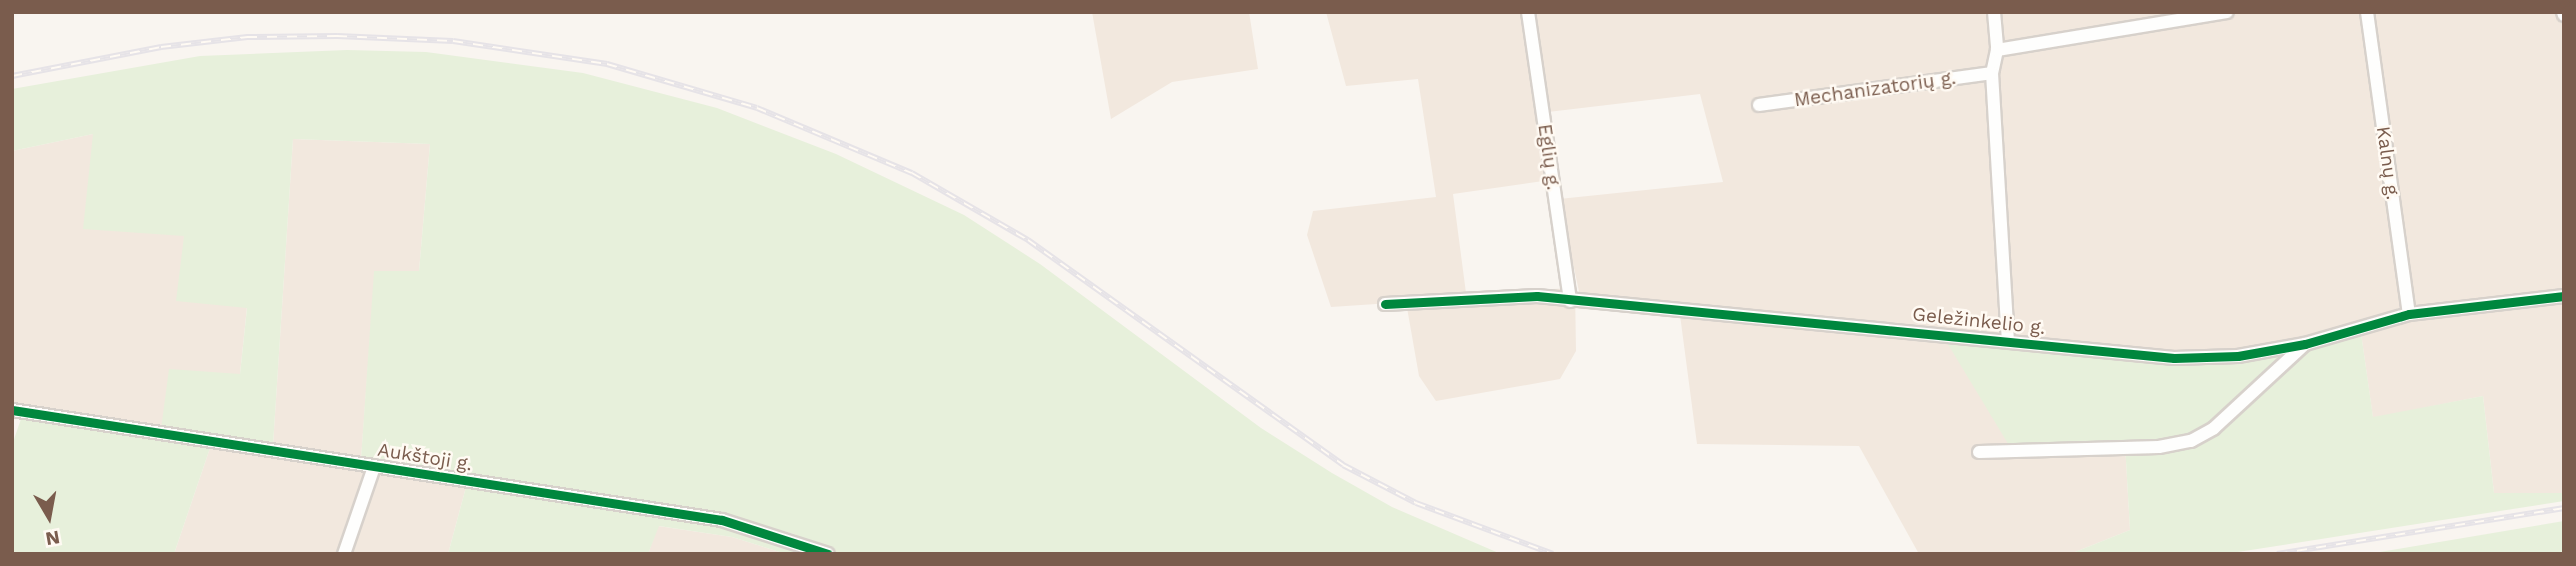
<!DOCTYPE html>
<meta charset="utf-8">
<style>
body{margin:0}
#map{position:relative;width:2576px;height:566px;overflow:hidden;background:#f9f5f0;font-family:"Work Sans",sans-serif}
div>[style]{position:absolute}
.residential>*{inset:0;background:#f2e8de}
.green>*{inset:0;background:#e7f0db}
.roads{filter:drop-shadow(2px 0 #d7d1cb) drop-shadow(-2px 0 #d7d1cb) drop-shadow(0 2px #d7d1cb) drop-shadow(0 -2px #d7d1cb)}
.minor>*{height:12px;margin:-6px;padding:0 6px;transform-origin:6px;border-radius:6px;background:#fefefd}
.rail>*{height:6px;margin-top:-3px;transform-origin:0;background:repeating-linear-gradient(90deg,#fffaf3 0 10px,#e6e3e7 0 20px);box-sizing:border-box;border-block:2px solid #e6e3e7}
.cycleway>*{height:9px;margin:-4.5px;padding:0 4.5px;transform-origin:4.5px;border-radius:4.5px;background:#00873e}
span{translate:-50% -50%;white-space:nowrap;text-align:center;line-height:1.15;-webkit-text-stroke:5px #fffaf3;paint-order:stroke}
.street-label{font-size:19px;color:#7a5c4d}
.frame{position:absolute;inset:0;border:14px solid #7a5c4d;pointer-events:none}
.north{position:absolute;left:14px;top:482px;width:70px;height:70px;-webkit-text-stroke:5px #fffaf3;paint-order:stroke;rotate:170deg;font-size:19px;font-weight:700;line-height:28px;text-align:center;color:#7a5c4d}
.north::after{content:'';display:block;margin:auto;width:24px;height:32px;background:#7a5c4d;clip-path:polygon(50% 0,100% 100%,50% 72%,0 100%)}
</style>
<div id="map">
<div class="residential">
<div style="clip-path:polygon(1092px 12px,1249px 12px,1258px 69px,1172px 82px,1111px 119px)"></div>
<div style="clip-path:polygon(1326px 12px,2564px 12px,2564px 493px,2494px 493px,2483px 396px,2373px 418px,2361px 333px,2303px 352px,2243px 361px,2125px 443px,2130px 530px,2070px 554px,1919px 554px,1859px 446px,1697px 444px,1680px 315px,1582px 305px,1559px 199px,1723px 182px,1700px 94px,1548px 112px,1557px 179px,1453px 194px,1466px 293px,1575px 288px,1576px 351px,1560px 379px,1436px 401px,1419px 376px,1406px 302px,1331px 307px,1307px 235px,1313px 211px,1436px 197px,1418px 79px,1346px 86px)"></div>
<div style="clip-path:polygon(93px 134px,247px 307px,240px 374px,161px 429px,12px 405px,12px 151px)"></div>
<div style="clip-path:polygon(293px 139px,430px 144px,419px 271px,375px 271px,361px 459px,273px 445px)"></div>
<div style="clip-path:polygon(210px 448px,466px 487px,448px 554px,174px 554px)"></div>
<div style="clip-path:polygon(658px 526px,732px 537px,786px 554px,648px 554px)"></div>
</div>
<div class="green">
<div style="clip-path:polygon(347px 50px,426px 52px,583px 73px,717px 108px,836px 154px,964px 215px,1040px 264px,1261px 428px,1332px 473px,1392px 507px,1501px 554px,838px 554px,794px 534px,734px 517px,361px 459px,374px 271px,419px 271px,430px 144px,293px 139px,273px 445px,161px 429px,169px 369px,240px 374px,247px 308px,176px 301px,184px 236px,83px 229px,93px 134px,12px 151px,12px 89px,200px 56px)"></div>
<div style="clip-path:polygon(2361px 333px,2373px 417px,2483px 396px,2494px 493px,2564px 493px,2564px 501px,2225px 554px,2070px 554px,2130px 530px,2125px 444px,2010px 447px,1946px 341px,2243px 361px,2303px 352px)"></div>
<div style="clip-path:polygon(21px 419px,210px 448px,174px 554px,12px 554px,12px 445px)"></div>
<div style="clip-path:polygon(466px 487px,741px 531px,809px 554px,786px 554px,732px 537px,659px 526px,648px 554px,448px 554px)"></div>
<div style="clip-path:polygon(2564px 521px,2564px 554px,2368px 554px)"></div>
</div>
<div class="roads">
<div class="minor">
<div style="left:1528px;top:12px;width:292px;rotate:81.7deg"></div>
<div style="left:1994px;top:12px;width:38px;rotate:85deg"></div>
<div style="left:1997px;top:50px;width:24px;rotate:102deg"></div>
<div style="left:1992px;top:73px;width:269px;rotate:86.6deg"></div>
<div style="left:2367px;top:12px;width:305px;rotate:82.1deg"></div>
<div style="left:2563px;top:12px;width:3px;rotate:72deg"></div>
<div style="left:1997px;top:50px;width:233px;rotate:-9.4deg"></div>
<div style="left:1759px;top:105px;width:235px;rotate:-7.8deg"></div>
<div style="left:1385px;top:304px;width:152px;rotate:-3deg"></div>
<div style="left:1537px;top:296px;width:640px;rotate:5.56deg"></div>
<div style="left:2174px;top:358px;width:64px;rotate:-1.8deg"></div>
<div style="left:2238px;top:356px;width:68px;rotate:-10.2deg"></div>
<div style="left:2305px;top:344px;width:108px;rotate:-16.1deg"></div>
<div style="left:2409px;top:314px;width:156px;rotate:-6.6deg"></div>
<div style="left:12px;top:410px;width:718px;rotate:8.81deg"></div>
<div style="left:722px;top:520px;width:111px;rotate:17.8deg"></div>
<div style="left:1979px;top:452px;width:180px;rotate:-1.6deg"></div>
<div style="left:2159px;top:447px;width:33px;rotate:-11deg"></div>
<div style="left:2191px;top:441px;width:26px;rotate:-29deg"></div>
<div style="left:2214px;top:428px;width:124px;rotate:-42.7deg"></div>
<div style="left:344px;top:554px;width:92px;rotate:-71deg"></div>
</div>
</div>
<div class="rail">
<div style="left:12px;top:76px;width:152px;rotate:-11deg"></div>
<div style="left:161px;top:47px;width:87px;rotate:-6.6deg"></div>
<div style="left:247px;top:37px;width:90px;rotate:-0.6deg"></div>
<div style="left:337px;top:36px;width:116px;rotate:2.5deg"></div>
<div style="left:453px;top:41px;width:156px;rotate:8.5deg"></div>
<div style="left:607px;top:64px;width:156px;rotate:16.3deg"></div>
<div style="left:757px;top:108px;width:168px;rotate:22.8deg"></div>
<div style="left:912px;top:173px;width:134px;rotate:30deg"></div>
<div style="left:1028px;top:240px;width:387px;rotate:35.5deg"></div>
<div style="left:1343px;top:465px;width:82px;rotate:27.5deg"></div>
<div style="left:1416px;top:503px;width:146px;rotate:20.4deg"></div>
<div style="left:2277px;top:554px;width:291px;rotate:-9.1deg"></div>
</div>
<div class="cycleway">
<div style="left:1385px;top:304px;width:152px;rotate:-3deg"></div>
<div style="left:1537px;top:296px;width:640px;rotate:5.56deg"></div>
<div style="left:2174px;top:358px;width:64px;rotate:-1.8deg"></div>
<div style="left:2238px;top:356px;width:68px;rotate:-10.2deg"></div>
<div style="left:2305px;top:344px;width:108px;rotate:-16.1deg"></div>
<div style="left:2409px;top:314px;width:156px;rotate:-6.6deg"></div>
<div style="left:12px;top:410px;width:718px;rotate:8.81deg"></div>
<div style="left:722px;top:520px;width:111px;rotate:17.8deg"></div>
</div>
<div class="street-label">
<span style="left:1875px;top:89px;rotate:-8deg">Mechanizatorių g.</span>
<span style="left:1549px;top:157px;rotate:82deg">Eglių g.</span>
<span style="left:2388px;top:163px;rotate:82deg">Kalnų g.</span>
<span style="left:1979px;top:321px;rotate:6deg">Geležinkelio g.</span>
<span style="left:425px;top:457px;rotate:9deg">Aukštoji g.</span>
</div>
<div class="frame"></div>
<div class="north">N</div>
</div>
